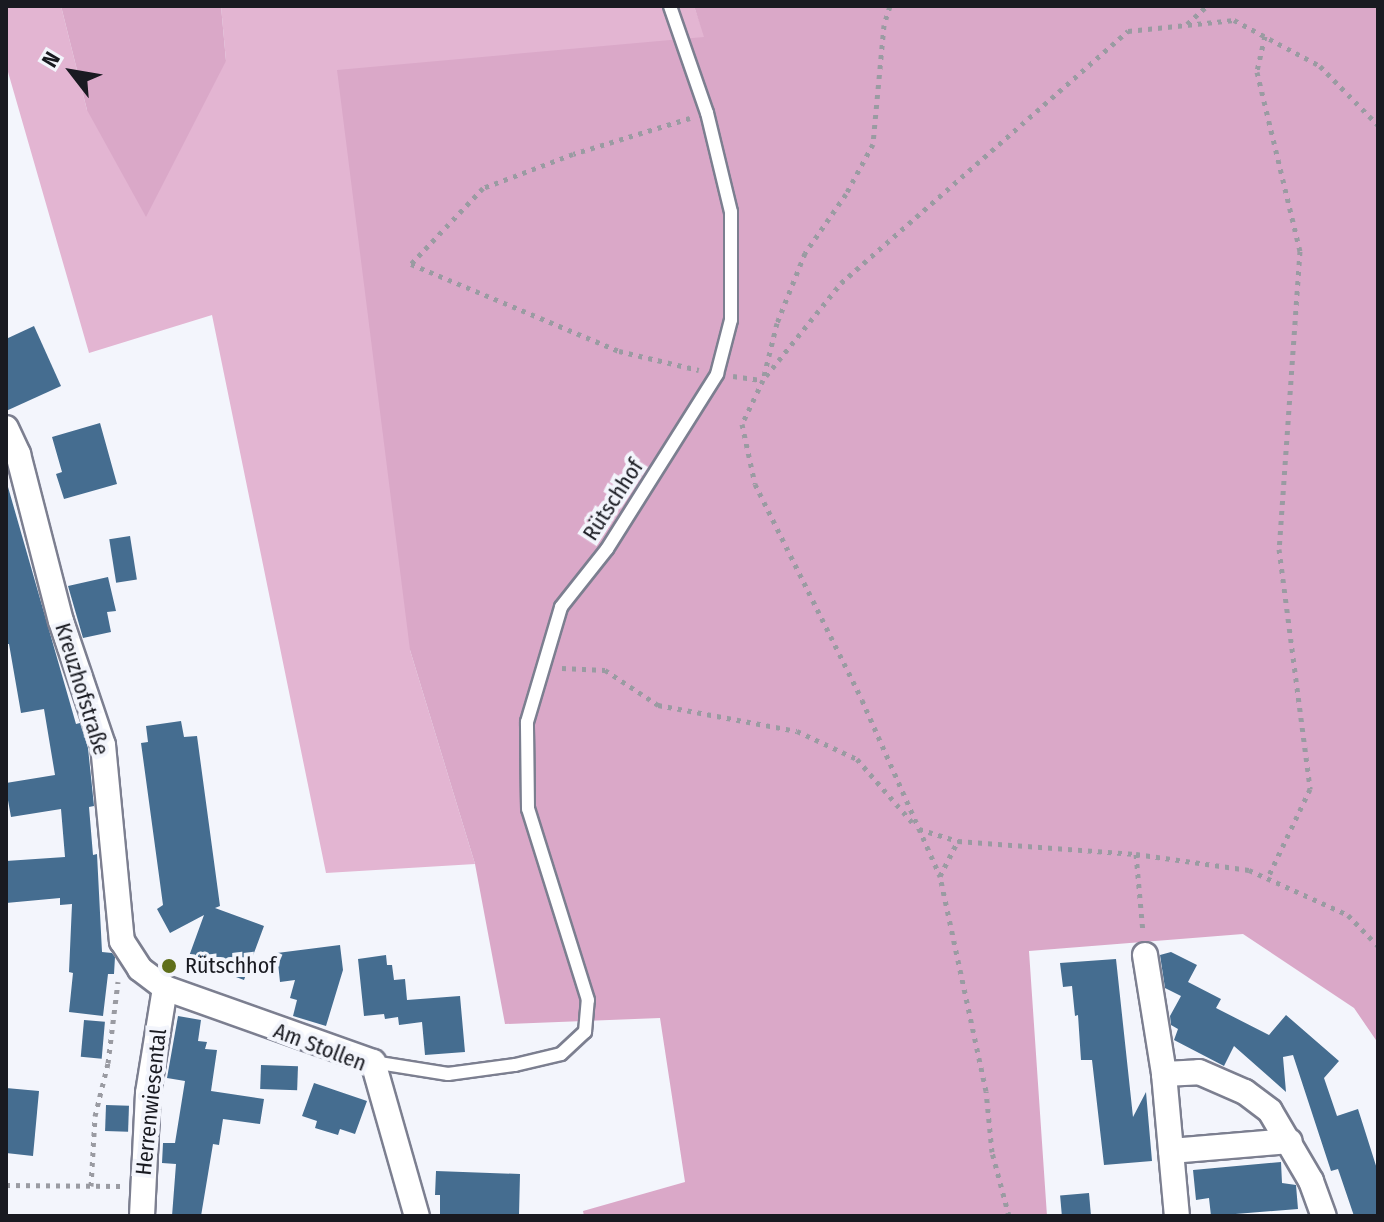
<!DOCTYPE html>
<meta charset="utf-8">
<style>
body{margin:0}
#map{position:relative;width:1384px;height:1222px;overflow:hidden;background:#f3f5fc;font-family:"Fira Sans Condensed",sans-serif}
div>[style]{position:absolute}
.green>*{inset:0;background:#e3b5d2}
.forest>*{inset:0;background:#daa8c8}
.building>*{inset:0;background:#456d90;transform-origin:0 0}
.path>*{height:5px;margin-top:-2.5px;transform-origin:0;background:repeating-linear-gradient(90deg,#9a9ba2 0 4px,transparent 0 10px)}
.roads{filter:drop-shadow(2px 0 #7c7f90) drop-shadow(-2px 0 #7c7f90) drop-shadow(0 2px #7c7f90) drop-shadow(0 -2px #7c7f90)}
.lane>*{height:12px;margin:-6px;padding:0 6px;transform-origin:6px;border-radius:6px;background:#fff}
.street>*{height:24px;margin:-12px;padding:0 12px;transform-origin:12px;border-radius:12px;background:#fff}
.dots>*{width:22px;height:22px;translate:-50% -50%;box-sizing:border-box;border:4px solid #f3f5fc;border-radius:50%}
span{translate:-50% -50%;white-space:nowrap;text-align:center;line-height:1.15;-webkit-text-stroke:8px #f3f5fc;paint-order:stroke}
.street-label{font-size:22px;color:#191a21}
.poi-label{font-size:22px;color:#191a21}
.left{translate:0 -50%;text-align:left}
.frame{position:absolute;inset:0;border:8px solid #191a21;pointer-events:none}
.north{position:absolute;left:32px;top:32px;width:80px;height:80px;-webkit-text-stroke:6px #f3f5fc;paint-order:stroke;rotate:301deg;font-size:22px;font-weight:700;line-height:32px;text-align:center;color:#191a21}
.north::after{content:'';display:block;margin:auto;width:28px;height:36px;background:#191a21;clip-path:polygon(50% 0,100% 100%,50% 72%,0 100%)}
</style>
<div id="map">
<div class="green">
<div style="clip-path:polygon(6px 6px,61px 6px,87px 110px,226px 61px,221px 6px,694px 6px,705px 37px,410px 650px,475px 864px,326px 873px,212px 315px,89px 353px,6px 65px)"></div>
</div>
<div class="forest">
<div style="clip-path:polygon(61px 6px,221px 6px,226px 61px,146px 217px,87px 110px)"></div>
<div style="clip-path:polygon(694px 6px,1378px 6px,1378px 1043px,1354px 1008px,1243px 934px,1029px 951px,1047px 1216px,584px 1216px,583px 1211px,685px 1182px,660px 1018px,505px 1024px,475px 864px,410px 650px,337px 70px,704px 37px)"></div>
</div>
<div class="building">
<div style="clip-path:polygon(34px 326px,61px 386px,6px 411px,6px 339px)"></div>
<div style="clip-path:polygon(100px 423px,117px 484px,64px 499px,56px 474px,62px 472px,52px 437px)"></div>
<div style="clip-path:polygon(8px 487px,76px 724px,80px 723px,88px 748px,94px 806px,89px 807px,93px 855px,97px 854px,102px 952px,112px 953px,115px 957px,114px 974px,108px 974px,103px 1016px,69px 1012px,73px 973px,69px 972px,72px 904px,60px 905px,60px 898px,6px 903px,6px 861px,65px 857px,61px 809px,11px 817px,6px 789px,6px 783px,55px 775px,44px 709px,21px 713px,9px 644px,6px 644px)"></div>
<div style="left:130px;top:536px;width:44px;height:21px;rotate:81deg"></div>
<div style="clip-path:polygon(108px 577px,116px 611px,107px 612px,111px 632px,83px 638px,68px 586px)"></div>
<div style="clip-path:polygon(181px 721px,184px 737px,197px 736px,220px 906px,215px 908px,264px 926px,244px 980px,188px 959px,204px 915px,170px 933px,157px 909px,163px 905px,141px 743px,148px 742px,146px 726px)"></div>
<div style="clip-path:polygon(340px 945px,343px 970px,326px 1026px,293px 1016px,297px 1000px,290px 998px,295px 980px,280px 982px,277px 953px)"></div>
<div style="clip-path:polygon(1171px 952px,1197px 965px,1188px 982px,1221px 999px,1216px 1008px,1269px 1035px,1286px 1015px,1339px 1061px,1324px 1078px,1337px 1116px,1358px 1109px,1378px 1172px,1378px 1216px,1354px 1216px,1338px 1169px,1331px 1171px,1293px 1055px,1283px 1057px,1286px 1092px,1234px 1046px,1224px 1066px,1174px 1040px,1178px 1029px,1171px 1025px,1170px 1016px,1181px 996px,1165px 988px,1160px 955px)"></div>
<div style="clip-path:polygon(386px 955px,387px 965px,392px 965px,394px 980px,405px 979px,407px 1000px,460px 996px,465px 1052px,425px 1055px,422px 1022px,399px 1025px,398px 1017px,385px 1019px,384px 1014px,364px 1016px,358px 959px)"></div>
<div style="clip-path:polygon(1116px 959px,1133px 1117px,1146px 1092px,1152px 1161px,1104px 1165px,1092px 1060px,1081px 1060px,1078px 1015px,1075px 1016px,1072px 986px,1063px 987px,1060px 963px)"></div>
<div style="clip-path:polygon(178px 1016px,201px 1020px,198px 1041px,207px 1042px,205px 1049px,217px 1050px,211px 1091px,264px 1099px,260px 1124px,223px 1119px,219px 1145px,213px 1144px,201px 1216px,172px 1216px,176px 1164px,162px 1163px,163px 1143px,175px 1143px,185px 1081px,167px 1078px)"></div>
<div style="left:84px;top:1020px;width:21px;height:37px;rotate:5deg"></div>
<div style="left:261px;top:1065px;width:37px;height:24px;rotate:2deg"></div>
<div style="clip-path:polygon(314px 1083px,367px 1101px,355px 1134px,340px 1129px,338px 1135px,315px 1128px,317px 1121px,302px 1116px)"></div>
<div style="clip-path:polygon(6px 1088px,39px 1091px,33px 1156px,6px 1153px)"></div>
<div style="left:106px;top:1105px;width:23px;height:26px;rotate:2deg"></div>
<div style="clip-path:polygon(1281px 1162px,1282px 1183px,1296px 1185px,1298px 1209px,1211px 1216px,1209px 1198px,1196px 1200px,1193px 1170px)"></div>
<div style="clip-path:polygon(436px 1171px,520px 1174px,519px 1215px,440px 1216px,440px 1195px,435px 1195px)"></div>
<div style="left:1089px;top:1193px;width:23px;height:29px;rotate:85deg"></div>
</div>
<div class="path">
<div style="left:890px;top:6px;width:20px;rotate:108deg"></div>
<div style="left:884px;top:25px;width:120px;rotate:95.3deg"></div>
<div style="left:873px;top:144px;width:57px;rotate:118.4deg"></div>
<div style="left:846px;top:194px;width:72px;rotate:124.8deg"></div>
<div style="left:805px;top:253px;width:75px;rotate:111.8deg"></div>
<div style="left:777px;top:323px;width:59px;rotate:103.8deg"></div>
<div style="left:763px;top:380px;width:49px;rotate:115.5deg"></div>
<div style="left:742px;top:424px;width:61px;rotate:77.8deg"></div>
<div style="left:755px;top:484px;width:241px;rotate:63.6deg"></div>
<div style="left:862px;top:700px;width:193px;rotate:66.1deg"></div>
<div style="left:1187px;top:24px;width:27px;rotate:-42deg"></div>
<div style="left:1265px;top:36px;width:37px;rotate:103deg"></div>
<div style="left:1257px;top:72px;width:184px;rotate:76.5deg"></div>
<div style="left:1300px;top:251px;width:299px;rotate:94deg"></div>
<div style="left:1279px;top:549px;width:242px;rotate:82.6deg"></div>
<div style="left:1310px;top:789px;width:100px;rotate:115.5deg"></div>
<div style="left:690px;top:118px;width:122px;rotate:162.9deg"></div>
<div style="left:573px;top:154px;width:96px;rotate:159.3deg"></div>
<div style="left:483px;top:188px;width:105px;rotate:133.5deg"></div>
<div style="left:411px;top:264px;width:225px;rotate:22.7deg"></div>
<div style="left:619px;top:351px;width:82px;rotate:13.4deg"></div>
<div style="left:733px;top:376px;width:30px;rotate:8deg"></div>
<div style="left:766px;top:376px;width:119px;rotate:-51.1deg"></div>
<div style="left:841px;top:283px;width:382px;rotate:-41.3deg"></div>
<div style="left:1128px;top:31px;width:107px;rotate:-5.9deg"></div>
<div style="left:1234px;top:20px;width:98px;rotate:28.1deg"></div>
<div style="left:1320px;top:66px;width:83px;rotate:45.5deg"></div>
<div style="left:562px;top:668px;width:43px;rotate:2.7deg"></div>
<div style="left:605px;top:670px;width:64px;rotate:33.4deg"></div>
<div style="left:658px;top:705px;width:141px;rotate:10.6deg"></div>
<div style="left:797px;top:731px;width:66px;rotate:25deg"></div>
<div style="left:857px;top:759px;width:84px;rotate:48.9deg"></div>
<div style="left:919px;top:829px;width:41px;rotate:17.1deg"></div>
<div style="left:1136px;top:854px;width:79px;rotate:84.9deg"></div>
<div style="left:6px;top:1185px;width:115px;rotate:0.5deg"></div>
<div style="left:91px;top:1186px;width:70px;rotate:-86.7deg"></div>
<div style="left:95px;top:1116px;width:55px;rotate:-76.2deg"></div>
<div style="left:108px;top:1063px;width:82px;rotate:-83deg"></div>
<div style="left:1009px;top:1216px;width:66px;rotate:-104.9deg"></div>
<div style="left:992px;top:1152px;width:61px;rotate:-95.6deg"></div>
<div style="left:986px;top:1091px;width:220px;rotate:-102.1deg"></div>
<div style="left:940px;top:876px;width:39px;rotate:-63deg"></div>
<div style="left:958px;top:841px;width:178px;rotate:4.2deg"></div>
<div style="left:1136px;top:854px;width:114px;rotate:8.1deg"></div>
<div style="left:1249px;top:870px;width:109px;rotate:24.4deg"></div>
<div style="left:1348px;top:915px;width:43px;rotate:45.9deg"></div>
</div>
<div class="roads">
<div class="lane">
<div style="left:373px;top:1062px;width:76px;rotate:9.1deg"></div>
<div style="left:448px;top:1074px;width:68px;rotate:-7.7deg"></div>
<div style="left:515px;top:1065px;width:47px;rotate:-13.4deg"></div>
<div style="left:561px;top:1054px;width:33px;rotate:-43deg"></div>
<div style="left:585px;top:1032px;width:32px;rotate:-85deg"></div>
<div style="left:588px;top:1000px;width:200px;rotate:-107.4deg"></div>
<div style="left:528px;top:809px;width:87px;rotate:-90.7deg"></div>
<div style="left:527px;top:722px;width:120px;rotate:-73.5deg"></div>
<div style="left:561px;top:607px;width:74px;rotate:-51.6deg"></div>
<div style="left:607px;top:549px;width:207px;rotate:-57.8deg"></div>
<div style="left:717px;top:374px;width:56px;rotate:-75.5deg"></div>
<div style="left:731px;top:320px;width:108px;rotate:-90deg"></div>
<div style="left:731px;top:212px;width:102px;rotate:-103.6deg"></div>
<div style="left:707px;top:113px;width:113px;rotate:-109.1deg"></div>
</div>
<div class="street">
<div style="left:6px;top:428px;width:29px;rotate:65deg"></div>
<div style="left:18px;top:454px;width:172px;rotate:75.6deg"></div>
<div style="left:61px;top:621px;width:131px;rotate:71.3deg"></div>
<div style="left:103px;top:745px;width:197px;rotate:84.5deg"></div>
<div style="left:122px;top:941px;width:33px;rotate:57deg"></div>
<div style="left:140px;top:969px;width:31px;rotate:37deg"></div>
<div style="left:165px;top:988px;width:221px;rotate:19.6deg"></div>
<div style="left:373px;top:1062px;width:160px;rotate:74.1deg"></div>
<div style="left:1145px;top:955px;width:121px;rotate:80.9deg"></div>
<div style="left:1164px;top:1074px;width:143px;rotate:84.8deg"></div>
<div style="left:1164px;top:1074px;width:35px;rotate:-3deg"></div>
<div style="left:1199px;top:1072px;width:50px;rotate:23.5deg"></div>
<div style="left:1245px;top:1092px;width:31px;rotate:37deg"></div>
<div style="left:1270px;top:1111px;width:81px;rotate:59.6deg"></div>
<div style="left:1311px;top:1181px;width:37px;rotate:70deg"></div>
<div style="left:1171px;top:1151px;width:119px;rotate:-4.8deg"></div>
<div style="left:142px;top:1216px;width:123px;rotate:-87.2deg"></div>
<div style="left:148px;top:1093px;width:106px;rotate:-80.8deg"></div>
</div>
</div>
<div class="dots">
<div style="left:169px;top:966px;background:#5f6f1b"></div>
</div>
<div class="street-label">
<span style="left:613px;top:500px;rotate:-57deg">Rütschhof</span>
<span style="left:82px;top:689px;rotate:73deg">Kreuzhofstraße</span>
<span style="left:320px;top:1047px;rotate:21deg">Am Stollen</span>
<span style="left:151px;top:1102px;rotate:-84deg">Herrenwiesental</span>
</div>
<div class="poi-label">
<span class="left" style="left:185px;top:966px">Rütschhof</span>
</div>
<div class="frame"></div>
<div class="north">N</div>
</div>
